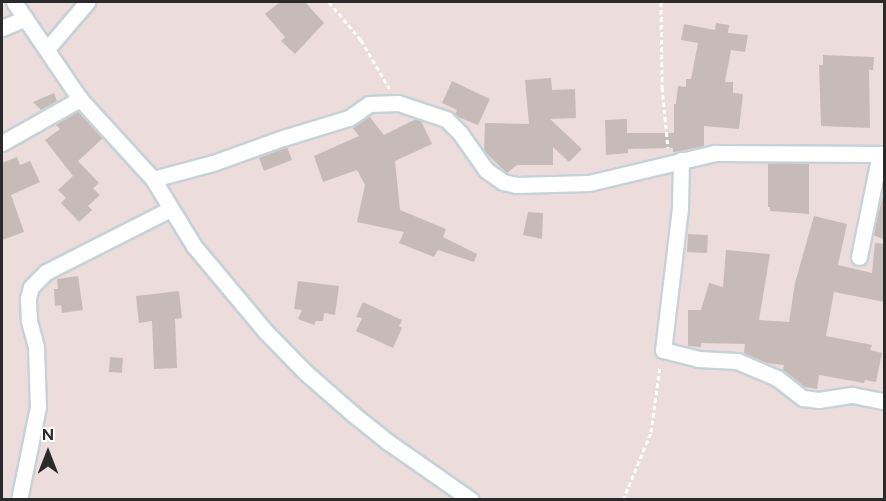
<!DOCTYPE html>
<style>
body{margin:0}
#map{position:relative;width:886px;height:501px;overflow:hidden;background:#ecdcdb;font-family:Figtree,sans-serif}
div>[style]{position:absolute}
.building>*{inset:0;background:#c7bbba;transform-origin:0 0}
.path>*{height:3px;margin-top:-1.5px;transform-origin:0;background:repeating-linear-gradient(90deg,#fff 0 4.5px,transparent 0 7.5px)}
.roads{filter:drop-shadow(2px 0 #c6d2d8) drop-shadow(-2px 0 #c6d2d8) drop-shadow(0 2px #c6d2d8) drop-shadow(0 -2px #c6d2d8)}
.minor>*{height:15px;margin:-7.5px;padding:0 7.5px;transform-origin:7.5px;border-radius:7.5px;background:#fff}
span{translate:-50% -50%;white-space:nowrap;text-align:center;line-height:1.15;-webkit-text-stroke:5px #fff;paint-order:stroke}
.frame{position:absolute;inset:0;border:3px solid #2a2a2a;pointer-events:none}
.north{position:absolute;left:18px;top:423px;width:60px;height:60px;-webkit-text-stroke:4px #fff;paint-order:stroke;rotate:0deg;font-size:16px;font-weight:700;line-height:24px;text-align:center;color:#2a2a2a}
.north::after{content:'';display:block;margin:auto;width:21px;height:27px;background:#2a2a2a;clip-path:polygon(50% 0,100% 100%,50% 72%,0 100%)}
</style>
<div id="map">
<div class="building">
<div style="clip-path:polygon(280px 2px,305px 2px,324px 23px,295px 54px,281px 41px,285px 37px,265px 14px)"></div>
<div style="clip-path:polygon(716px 23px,729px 25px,728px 33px,748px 35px,745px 52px,731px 50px,725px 82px,733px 82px,733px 93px,743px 94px,739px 129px,704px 126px,704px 146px,676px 152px,673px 152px,673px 148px,628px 149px,628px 153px,606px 155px,605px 120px,627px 119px,627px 133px,674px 133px,674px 104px,676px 104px,678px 86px,686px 87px,686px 79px,691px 79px,698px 43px,681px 40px,684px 24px,715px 30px)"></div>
<div style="clip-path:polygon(823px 55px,874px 57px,873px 70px,869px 70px,870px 128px,821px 126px,819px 65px,823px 65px)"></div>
<div style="clip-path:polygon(551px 78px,552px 90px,575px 89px,576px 118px,550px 119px,582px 149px,569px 162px,553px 147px,553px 165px,517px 165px,507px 173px,484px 151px,485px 123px,529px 124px,525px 80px)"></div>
<div style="clip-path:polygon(452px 81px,490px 99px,478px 125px,458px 117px,455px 114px,457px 110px,442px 103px)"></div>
<div style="clip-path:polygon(54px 93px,57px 101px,41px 110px,33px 102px)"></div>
<div style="clip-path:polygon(78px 111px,103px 138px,78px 161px,99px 183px,93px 188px,100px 195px,88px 206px,92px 210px,79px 222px,61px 203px,66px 198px,58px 190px,73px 176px,45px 140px,60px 129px,55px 124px)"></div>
<div style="clip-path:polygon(369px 116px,384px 135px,416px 119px,421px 121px,432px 144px,395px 161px,400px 210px,446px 229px,443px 237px,477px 254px,474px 262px,438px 250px,434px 257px,399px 243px,404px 232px,357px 222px,365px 185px,357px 170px,323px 182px,314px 156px,359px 136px,352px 127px)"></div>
<div style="left:287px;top:147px;width:14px;height:30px;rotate:69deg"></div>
<div style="clip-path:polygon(17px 157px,20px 165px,30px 161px,40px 182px,11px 195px,24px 232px,2px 240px,2px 163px)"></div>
<div style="clip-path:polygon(768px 163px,809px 163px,809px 214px,770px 211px,770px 207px,768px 207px)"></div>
<div style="clip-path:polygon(883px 196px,885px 196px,885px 240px,873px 235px)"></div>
<div style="clip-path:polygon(528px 212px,543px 213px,542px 239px,523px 235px)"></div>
<div style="clip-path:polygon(814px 216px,847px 224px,838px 265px,872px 273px,875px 243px,885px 244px,885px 302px,834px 292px,826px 336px,872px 345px,870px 350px,882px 353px,876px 382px,865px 380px,864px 383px,819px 375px,817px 389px,805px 387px,783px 370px,784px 365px,767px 363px,744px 353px,745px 344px,701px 343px,701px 347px,688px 346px,688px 310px,701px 310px,709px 283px,723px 287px,726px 250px,770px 254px,759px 320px,789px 322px,795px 283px)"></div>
<div style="left:688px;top:234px;width:20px;height:18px;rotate:3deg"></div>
<div style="clip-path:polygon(78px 276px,83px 310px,62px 313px,61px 305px,55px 306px,54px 289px,58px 289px,57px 279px)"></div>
<div style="clip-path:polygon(298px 281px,339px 286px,335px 315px,324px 313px,323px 321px,316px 321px,314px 325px,298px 319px,302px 310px,294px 309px)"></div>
<div style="clip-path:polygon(179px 291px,182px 318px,175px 319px,177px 368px,154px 369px,152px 321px,139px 323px,136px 296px)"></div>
<div style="clip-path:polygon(363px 302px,402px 320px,399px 326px,402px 328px,393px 348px,356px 331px,362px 318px,356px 317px)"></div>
<div style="left:110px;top:357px;width:13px;height:15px;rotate:4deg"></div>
</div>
<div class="path">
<div style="left:329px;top:2px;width:50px;rotate:49.9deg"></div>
<div style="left:361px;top:40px;width:56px;rotate:59.7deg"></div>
<div style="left:661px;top:2px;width:85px;rotate:89.3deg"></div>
<div style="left:662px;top:87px;width:61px;rotate:84.4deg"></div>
<div style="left:623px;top:500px;width:74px;rotate:-67.6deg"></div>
<div style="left:651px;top:432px;width:67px;rotate:-82.2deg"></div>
</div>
<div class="roads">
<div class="minor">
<div style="left:14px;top:2px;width:117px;rotate:55.8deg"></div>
<div style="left:80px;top:99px;width:108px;rotate:47.6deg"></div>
<div style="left:153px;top:179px;width:79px;rotate:58.5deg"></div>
<div style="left:194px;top:246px;width:112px;rotate:50.1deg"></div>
<div style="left:266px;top:332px;width:56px;rotate:45.7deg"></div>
<div style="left:305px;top:372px;width:64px;rotate:41.2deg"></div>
<div style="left:353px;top:414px;width:45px;rotate:38.7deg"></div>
<div style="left:388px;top:442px;width:101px;rotate:34.9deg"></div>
<div style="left:2px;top:28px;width:25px;rotate:-23deg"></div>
<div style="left:47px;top:49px;width:62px;rotate:-49.6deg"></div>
<div style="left:2px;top:143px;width:90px;rotate:-29.4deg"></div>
<div style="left:681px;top:160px;width:48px;rotate:91.2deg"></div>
<div style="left:680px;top:208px;width:143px;rotate:96.8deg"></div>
<div style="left:663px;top:350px;width:36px;rotate:14deg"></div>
<div style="left:698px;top:359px;width:39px;rotate:3deg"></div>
<div style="left:737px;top:361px;width:43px;rotate:23deg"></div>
<div style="left:777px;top:378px;width:33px;rotate:38deg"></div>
<div style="left:803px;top:398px;width:16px;rotate:7deg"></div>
<div style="left:819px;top:400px;width:33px;rotate:-9deg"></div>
<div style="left:852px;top:395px;width:33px;rotate:11deg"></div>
<div style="left:153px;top:179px;width:62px;rotate:-14.9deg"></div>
<div style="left:213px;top:163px;width:74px;rotate:-19.7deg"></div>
<div style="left:283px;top:138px;width:69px;rotate:-16.9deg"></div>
<div style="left:349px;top:118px;width:24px;rotate:-35deg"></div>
<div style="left:369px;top:104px;width:29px;rotate:-2deg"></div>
<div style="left:398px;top:103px;width:51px;rotate:18.4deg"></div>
<div style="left:446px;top:119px;width:20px;rotate:45deg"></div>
<div style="left:460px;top:133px;width:45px;rotate:54.9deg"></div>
<div style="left:486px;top:170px;width:21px;rotate:35deg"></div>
<div style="left:503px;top:182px;width:13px;rotate:13deg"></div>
<div style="left:516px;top:185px;width:73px;rotate:-1.6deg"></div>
<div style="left:589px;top:183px;width:130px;rotate:-13.4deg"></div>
<div style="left:715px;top:153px;width:169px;rotate:0.3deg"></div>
<div style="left:859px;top:257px;width:105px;rotate:-78.5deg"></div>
<div style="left:19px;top:500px;width:95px;rotate:-78.5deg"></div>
<div style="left:38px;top:407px;width:60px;rotate:-91.9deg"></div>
<div style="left:36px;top:347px;width:28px;rotate:-105deg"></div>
<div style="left:29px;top:320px;width:22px;rotate:-93deg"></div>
<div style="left:28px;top:298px;width:11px;rotate:-75deg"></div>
<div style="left:31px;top:287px;width:21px;rotate:-45deg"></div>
<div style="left:46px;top:272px;width:139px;rotate:-26.9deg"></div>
</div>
</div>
<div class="frame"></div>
<div class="north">N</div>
</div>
